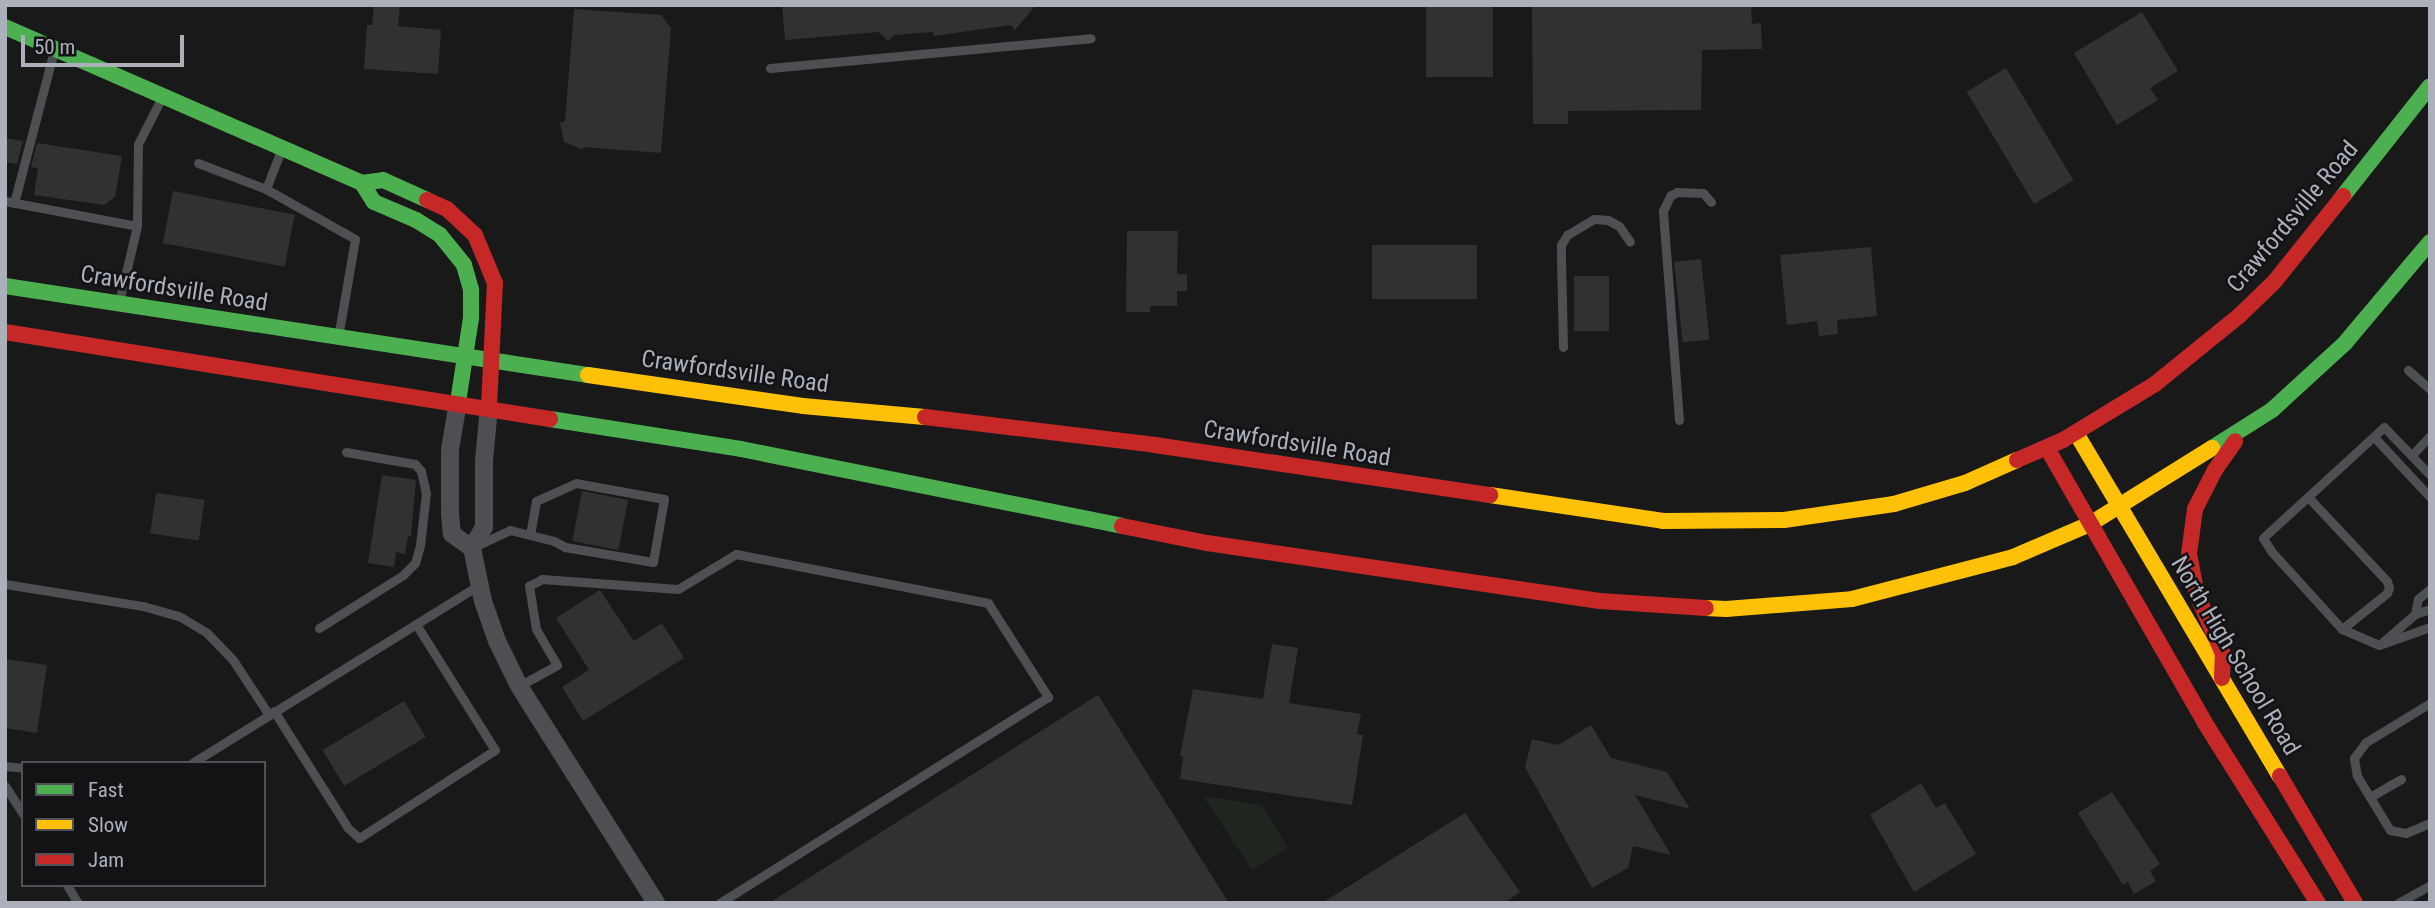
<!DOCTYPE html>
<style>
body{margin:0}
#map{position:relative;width:2435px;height:908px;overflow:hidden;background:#19191a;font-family:"Roboto Condensed",sans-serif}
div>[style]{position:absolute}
.green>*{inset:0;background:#1f2620}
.building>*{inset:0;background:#313132;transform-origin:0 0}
.lane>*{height:9px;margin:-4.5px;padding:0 4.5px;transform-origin:4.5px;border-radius:4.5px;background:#4e4f52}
.street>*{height:18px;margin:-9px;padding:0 9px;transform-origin:9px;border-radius:9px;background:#4e4f52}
.fast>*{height:16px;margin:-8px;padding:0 8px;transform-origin:8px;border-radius:8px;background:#4caf50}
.slow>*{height:16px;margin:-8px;padding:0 8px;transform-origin:8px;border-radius:8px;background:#ffc107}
.jam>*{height:16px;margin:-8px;padding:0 8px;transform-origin:8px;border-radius:8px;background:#c62828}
span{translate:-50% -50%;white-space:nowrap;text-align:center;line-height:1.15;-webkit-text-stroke:5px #131316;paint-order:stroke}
.street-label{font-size:24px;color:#abb0ba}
.frame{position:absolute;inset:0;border:7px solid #abb0ba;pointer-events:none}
.legend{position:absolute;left:21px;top:761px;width:245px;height:126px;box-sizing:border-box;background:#131316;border:2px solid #505258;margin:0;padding:9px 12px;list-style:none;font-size:21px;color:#abb0ba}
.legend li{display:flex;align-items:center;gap:14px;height:35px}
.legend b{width:35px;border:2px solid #505258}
.scale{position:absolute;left:21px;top:35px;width:163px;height:32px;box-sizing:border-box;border:4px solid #abb0ba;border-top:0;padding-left:9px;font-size:21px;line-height:24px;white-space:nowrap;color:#abb0ba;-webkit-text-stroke:5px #131316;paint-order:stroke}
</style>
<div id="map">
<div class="green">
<div style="clip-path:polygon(1203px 796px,1262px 805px,1288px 848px,1252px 870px)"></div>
</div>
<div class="building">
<div style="clip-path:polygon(374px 5px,400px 5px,398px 26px,441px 30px,438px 74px,364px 69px,367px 25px,372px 25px)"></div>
<div style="clip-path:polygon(782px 5px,1036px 5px,1015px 30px,1011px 25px,933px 36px,933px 32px,894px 35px,888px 41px,879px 32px,785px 40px)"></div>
<div style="left:1426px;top:5px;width:67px;height:72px"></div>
<div style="clip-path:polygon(1532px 5px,1751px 5px,1752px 24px,1761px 23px,1762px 49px,1702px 50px,1701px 110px,1568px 111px,1568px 124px,1533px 124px)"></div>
<div style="clip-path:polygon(574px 9px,661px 15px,671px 28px,661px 153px,583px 147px,583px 150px,564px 142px,560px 123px,565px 121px)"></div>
<div style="clip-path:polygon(2142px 12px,2178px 71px,2150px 88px,2158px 100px,2117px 125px,2074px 53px)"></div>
<div style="left:2006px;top:68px;width:131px;height:46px;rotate:59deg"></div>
<div style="clip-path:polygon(5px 138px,23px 141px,17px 164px,5px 162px)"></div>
<div style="clip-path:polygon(37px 143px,122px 156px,115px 197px,104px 205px,34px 195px,38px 168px,31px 167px)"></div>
<div style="left:173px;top:191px;width:124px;height:53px;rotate:11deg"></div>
<div style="clip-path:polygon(1127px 231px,1178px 231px,1177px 274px,1187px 274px,1187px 291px,1177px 291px,1177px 306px,1150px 306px,1150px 312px,1126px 312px)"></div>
<div style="left:1372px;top:245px;width:105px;height:54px"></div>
<div style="clip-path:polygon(1871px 247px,1877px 316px,1837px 320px,1838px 334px,1819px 336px,1817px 321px,1787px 325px,1780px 255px)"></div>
<div style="left:1701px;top:259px;width:81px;height:27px;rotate:84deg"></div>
<div style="left:1574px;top:276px;width:35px;height:55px"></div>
<div style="clip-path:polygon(382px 475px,416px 480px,411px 536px,408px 536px,405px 554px,396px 552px,394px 567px,368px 563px)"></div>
<div style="left:582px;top:491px;width:47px;height:51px;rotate:11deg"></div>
<div style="left:156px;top:493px;width:49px;height:41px;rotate:8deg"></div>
<div style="clip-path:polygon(600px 590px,634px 641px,662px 623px,684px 658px,583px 721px,562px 687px,589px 670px,556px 618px)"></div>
<div style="clip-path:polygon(1272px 644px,1298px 648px,1289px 703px,1361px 714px,1357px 734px,1363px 735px,1352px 805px,1180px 779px,1183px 757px,1180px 756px,1193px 689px,1263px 699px)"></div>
<div style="clip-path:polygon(5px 659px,47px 665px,37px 733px,5px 728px)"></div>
<div style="clip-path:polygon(1098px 695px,1229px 903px,769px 903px)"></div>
<div style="left:404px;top:701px;width:42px;height:95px;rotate:59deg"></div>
<div style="clip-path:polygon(1591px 725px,1611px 758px,1667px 772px,1690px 809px,1635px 795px,1671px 855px,1633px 846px,1628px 868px,1592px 888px,1525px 767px,1532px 739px,1558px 745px)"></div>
<div style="clip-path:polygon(1921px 783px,1936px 808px,1945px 803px,1976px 854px,1914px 892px,1870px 815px)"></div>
<div style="clip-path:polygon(2112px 792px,2160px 864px,2150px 871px,2156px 881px,2134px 894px,2128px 882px,2123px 885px,2078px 813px)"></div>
<div style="clip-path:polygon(1465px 813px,1520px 892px,1504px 903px,1322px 903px)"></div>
</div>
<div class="lane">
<div style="left:770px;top:68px;width:322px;rotate:-5.3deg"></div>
<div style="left:198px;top:163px;width:73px;rotate:20.9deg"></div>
<div style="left:266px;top:189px;width:102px;rotate:29.3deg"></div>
<div style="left:355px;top:239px;width:94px;rotate:99.8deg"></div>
<div style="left:266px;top:189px;width:42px;rotate:-69deg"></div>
<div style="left:5px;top:201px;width:134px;rotate:10.7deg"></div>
<div style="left:137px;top:226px;width:74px;rotate:103.3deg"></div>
<div style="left:14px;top:203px;width:157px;rotate:-75.3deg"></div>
<div style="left:137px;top:226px;width:82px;rotate:-89.3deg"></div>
<div style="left:138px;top:144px;width:53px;rotate:-62.9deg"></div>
<div style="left:1563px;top:347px;width:86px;rotate:-91.3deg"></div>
<div style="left:1561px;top:261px;width:16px;rotate:-90deg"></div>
<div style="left:1561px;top:245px;width:12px;rotate:-59deg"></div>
<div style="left:1567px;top:235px;width:31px;rotate:-31deg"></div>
<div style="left:1594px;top:219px;width:14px;rotate:4deg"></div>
<div style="left:1608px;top:220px;width:13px;rotate:29deg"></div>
<div style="left:1619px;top:226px;width:19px;rotate:55deg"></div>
<div style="left:2408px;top:370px;width:29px;rotate:41deg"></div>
<div style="left:1679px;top:420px;width:210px;rotate:-94.4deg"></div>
<div style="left:1663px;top:211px;width:17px;rotate:-65deg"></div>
<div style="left:1670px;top:196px;width:8px;rotate:-30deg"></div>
<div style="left:1677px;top:192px;width:26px;rotate:2deg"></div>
<div style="left:1703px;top:193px;width:12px;rotate:48deg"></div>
<div style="left:2374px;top:437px;width:82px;rotate:47deg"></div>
<div style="left:2412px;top:455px;width:26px;rotate:-47deg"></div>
<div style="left:2430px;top:475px;width:66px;rotate:-133.8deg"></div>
<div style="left:2384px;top:427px;width:164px;rotate:137.5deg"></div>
<div style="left:2263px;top:538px;width:15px;rotate:58deg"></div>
<div style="left:2271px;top:551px;width:105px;rotate:47.7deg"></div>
<div style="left:2342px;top:629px;width:40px;rotate:23.4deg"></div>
<div style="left:2379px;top:645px;width:54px;rotate:-19.4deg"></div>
<div style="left:2308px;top:497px;width:115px;rotate:46.8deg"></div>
<div style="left:2387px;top:581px;width:7px;rotate:74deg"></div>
<div style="left:2389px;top:588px;width:5px;rotate:112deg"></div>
<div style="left:2387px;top:593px;width:58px;rotate:141.3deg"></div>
<div style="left:476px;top:546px;width:38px;rotate:-25deg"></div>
<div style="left:510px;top:530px;width:45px;rotate:14deg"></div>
<div style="left:554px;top:541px;width:13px;rotate:29deg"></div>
<div style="left:565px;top:547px;width:89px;rotate:9.7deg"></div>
<div style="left:653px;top:562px;width:64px;rotate:-80.1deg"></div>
<div style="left:664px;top:499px;width:89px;rotate:-169.7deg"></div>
<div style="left:576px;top:483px;width:44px;rotate:155.8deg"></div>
<div style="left:536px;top:501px;width:34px;rotate:100deg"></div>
<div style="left:5px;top:584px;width:140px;rotate:9.1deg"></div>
<div style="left:143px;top:606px;width:37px;rotate:16deg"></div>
<div style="left:179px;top:616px;width:33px;rotate:31deg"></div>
<div style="left:207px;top:633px;width:37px;rotate:46deg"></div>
<div style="left:233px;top:660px;width:66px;rotate:56.8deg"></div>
<div style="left:2415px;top:614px;width:15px;rotate:-79deg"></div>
<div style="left:2418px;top:599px;width:16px;rotate:-40deg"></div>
<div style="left:319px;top:628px;width:99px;rotate:-32.2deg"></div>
<div style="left:403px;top:575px;width:17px;rotate:-45deg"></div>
<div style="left:415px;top:563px;width:19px;rotate:-74deg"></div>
<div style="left:420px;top:545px;width:52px;rotate:-83.4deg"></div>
<div style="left:426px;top:493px;width:23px;rotate:-103deg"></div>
<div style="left:421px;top:471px;width:9px;rotate:-131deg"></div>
<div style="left:415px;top:464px;width:70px;rotate:-170.1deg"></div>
<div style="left:2383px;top:642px;width:43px;rotate:-41.2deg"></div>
<div style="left:2415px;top:614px;width:16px;rotate:-18deg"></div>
<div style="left:519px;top:686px;width:43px;rotate:-28.9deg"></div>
<div style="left:557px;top:665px;width:42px;rotate:-120.3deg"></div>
<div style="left:536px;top:629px;width:44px;rotate:-99.2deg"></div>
<div style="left:529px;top:586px;width:15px;rotate:-28deg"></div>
<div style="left:542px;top:579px;width:136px;rotate:4.2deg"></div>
<div style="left:678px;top:589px;width:68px;rotate:-31.1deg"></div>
<div style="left:736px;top:554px;width:257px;rotate:11deg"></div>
<div style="left:988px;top:603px;width:112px;rotate:57.4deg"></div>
<div style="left:1048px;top:697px;width:388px;rotate:147.9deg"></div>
<div style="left:2430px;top:703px;width:75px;rotate:148.6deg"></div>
<div style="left:2366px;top:742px;width:20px;rotate:127deg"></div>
<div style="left:2354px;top:758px;width:18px;rotate:81deg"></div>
<div style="left:2357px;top:776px;width:63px;rotate:58.6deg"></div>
<div style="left:2390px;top:830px;width:16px;rotate:11deg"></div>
<div style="left:2406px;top:833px;width:26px;rotate:-23deg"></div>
<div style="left:274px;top:711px;width:138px;rotate:57.7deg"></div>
<div style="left:348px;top:828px;width:15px;rotate:42deg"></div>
<div style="left:359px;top:838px;width:162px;rotate:-32.9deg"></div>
<div style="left:495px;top:750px;width:149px;rotate:-122.1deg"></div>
<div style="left:192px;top:763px;width:338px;rotate:-31.8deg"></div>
<div style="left:5px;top:766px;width:18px;rotate:6deg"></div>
<div style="left:5px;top:786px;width:33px;rotate:57deg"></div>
<div style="left:2370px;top:797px;width:36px;rotate:-30deg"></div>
<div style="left:67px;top:885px;width:21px;rotate:59deg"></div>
<div style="left:2398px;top:903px;width:37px;rotate:-29deg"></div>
</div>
<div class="street">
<div style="left:458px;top:402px;width:49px;rotate:99.5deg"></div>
<div style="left:450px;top:450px;width:63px;rotate:90deg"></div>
<div style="left:450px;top:513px;width:21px;rotate:85deg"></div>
<div style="left:452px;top:534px;width:24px;rotate:35deg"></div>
<div style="left:489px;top:407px;width:54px;rotate:95.3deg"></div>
<div style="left:484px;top:461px;width:66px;rotate:90deg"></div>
<div style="left:484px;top:527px;width:24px;rotate:120deg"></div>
<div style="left:472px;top:548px;width:54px;rotate:78.3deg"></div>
<div style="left:483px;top:601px;width:42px;rotate:70.7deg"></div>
<div style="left:497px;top:641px;width:50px;rotate:63.9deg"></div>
<div style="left:519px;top:686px;width:257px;rotate:57.7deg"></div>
</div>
<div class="fast">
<div style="left:5px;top:27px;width:390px;rotate:23.6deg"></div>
<div style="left:362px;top:183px;width:21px;rotate:-8deg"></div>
<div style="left:383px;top:180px;width:48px;rotate:24.4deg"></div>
<div style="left:362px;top:183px;width:22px;rotate:58deg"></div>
<div style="left:374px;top:202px;width:46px;rotate:23.2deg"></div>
<div style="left:416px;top:220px;width:28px;rotate:32deg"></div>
<div style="left:440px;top:235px;width:38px;rotate:51deg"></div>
<div style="left:464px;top:265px;width:26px;rotate:74deg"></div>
<div style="left:471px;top:290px;width:28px;rotate:90deg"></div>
<div style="left:471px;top:318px;width:85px;rotate:98.8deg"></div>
<div style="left:2343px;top:196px;width:140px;rotate:-51.7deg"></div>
<div style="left:5px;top:286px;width:590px;rotate:8.68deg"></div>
<div style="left:550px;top:419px;width:193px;rotate:8.9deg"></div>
<div style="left:741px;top:449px;width:389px;rotate:11.4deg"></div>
<div style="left:2212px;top:448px;width:71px;rotate:-32.3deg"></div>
<div style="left:2272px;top:410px;width:99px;rotate:-42.5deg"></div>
<div style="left:2345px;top:343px;width:132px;rotate:-49.9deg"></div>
</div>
<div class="slow">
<div style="left:588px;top:375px;width:217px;rotate:8.2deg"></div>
<div style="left:803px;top:406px;width:122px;rotate:5.2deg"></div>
<div style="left:2076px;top:433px;width:399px;rotate:59.3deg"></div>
<div style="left:1490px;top:495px;width:175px;rotate:8.5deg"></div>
<div style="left:1663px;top:521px;width:121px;rotate:-0.5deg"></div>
<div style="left:1784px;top:520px;width:111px;rotate:-8.3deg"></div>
<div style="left:1894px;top:504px;width:74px;rotate:-16.5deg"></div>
<div style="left:1965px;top:483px;width:57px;rotate:-23.9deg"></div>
<div style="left:1706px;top:608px;width:20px;rotate:3deg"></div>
<div style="left:1726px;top:609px;width:126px;rotate:-4.5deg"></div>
<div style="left:1852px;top:599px;width:166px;rotate:-14.6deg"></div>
<div style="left:2013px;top:557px;width:84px;rotate:-23.2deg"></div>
<div style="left:2090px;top:524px;width:144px;rotate:-31.9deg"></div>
</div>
<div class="jam">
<div style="left:427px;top:200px;width:22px;rotate:24deg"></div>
<div style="left:447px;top:209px;width:38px;rotate:43deg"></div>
<div style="left:475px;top:235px;width:52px;rotate:67.4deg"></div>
<div style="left:495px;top:283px;width:124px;rotate:92.8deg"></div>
<div style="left:5px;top:332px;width:552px;rotate:9.07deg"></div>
<div style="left:925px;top:417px;width:232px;rotate:6.9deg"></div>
<div style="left:1155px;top:445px;width:339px;rotate:8.5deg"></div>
<div style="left:2047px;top:448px;width:317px;rotate:60.1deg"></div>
<div style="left:2205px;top:723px;width:213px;rotate:57.9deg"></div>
<div style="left:2017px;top:460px;width:50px;rotate:-23.5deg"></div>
<div style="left:2063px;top:440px;width:108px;rotate:-31.3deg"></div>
<div style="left:2155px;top:384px;width:108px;rotate:-39deg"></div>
<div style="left:2239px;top:316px;width:50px;rotate:-44.2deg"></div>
<div style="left:2275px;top:281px;width:109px;rotate:-51.3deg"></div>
<div style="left:1122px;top:526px;width:87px;rotate:11.3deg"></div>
<div style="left:1207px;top:543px;width:397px;rotate:8.4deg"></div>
<div style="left:1600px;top:601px;width:106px;rotate:3.8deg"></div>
<div style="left:2222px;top:678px;width:24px;rotate:-88deg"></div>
<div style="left:2223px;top:654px;width:64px;rotate:-113.8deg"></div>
<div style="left:2197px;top:595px;width:42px;rotate:-101deg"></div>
<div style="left:2189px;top:554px;width:45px;rotate:-82.4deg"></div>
<div style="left:2195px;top:509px;width:44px;rotate:-62.9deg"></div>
<div style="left:2215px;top:470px;width:35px;rotate:-55deg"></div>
<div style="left:2280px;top:776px;width:147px;rotate:59.4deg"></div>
</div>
<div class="street-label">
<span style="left:2293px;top:217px;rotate:-50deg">Crawfordsville Road</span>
<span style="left:174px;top:289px;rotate:9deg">Crawfordsville Road</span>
<span style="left:735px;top:372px;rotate:8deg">Crawfordsville Road</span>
<span style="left:1297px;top:444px;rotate:9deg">Crawfordsville Road</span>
<span style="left:2235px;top:656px;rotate:59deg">North High School Road</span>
</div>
<div class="frame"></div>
<ul class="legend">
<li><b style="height:9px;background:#4caf50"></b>Fast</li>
<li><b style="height:9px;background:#ffc107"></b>Slow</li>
<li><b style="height:9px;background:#c62828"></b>Jam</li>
</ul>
<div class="scale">50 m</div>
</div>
